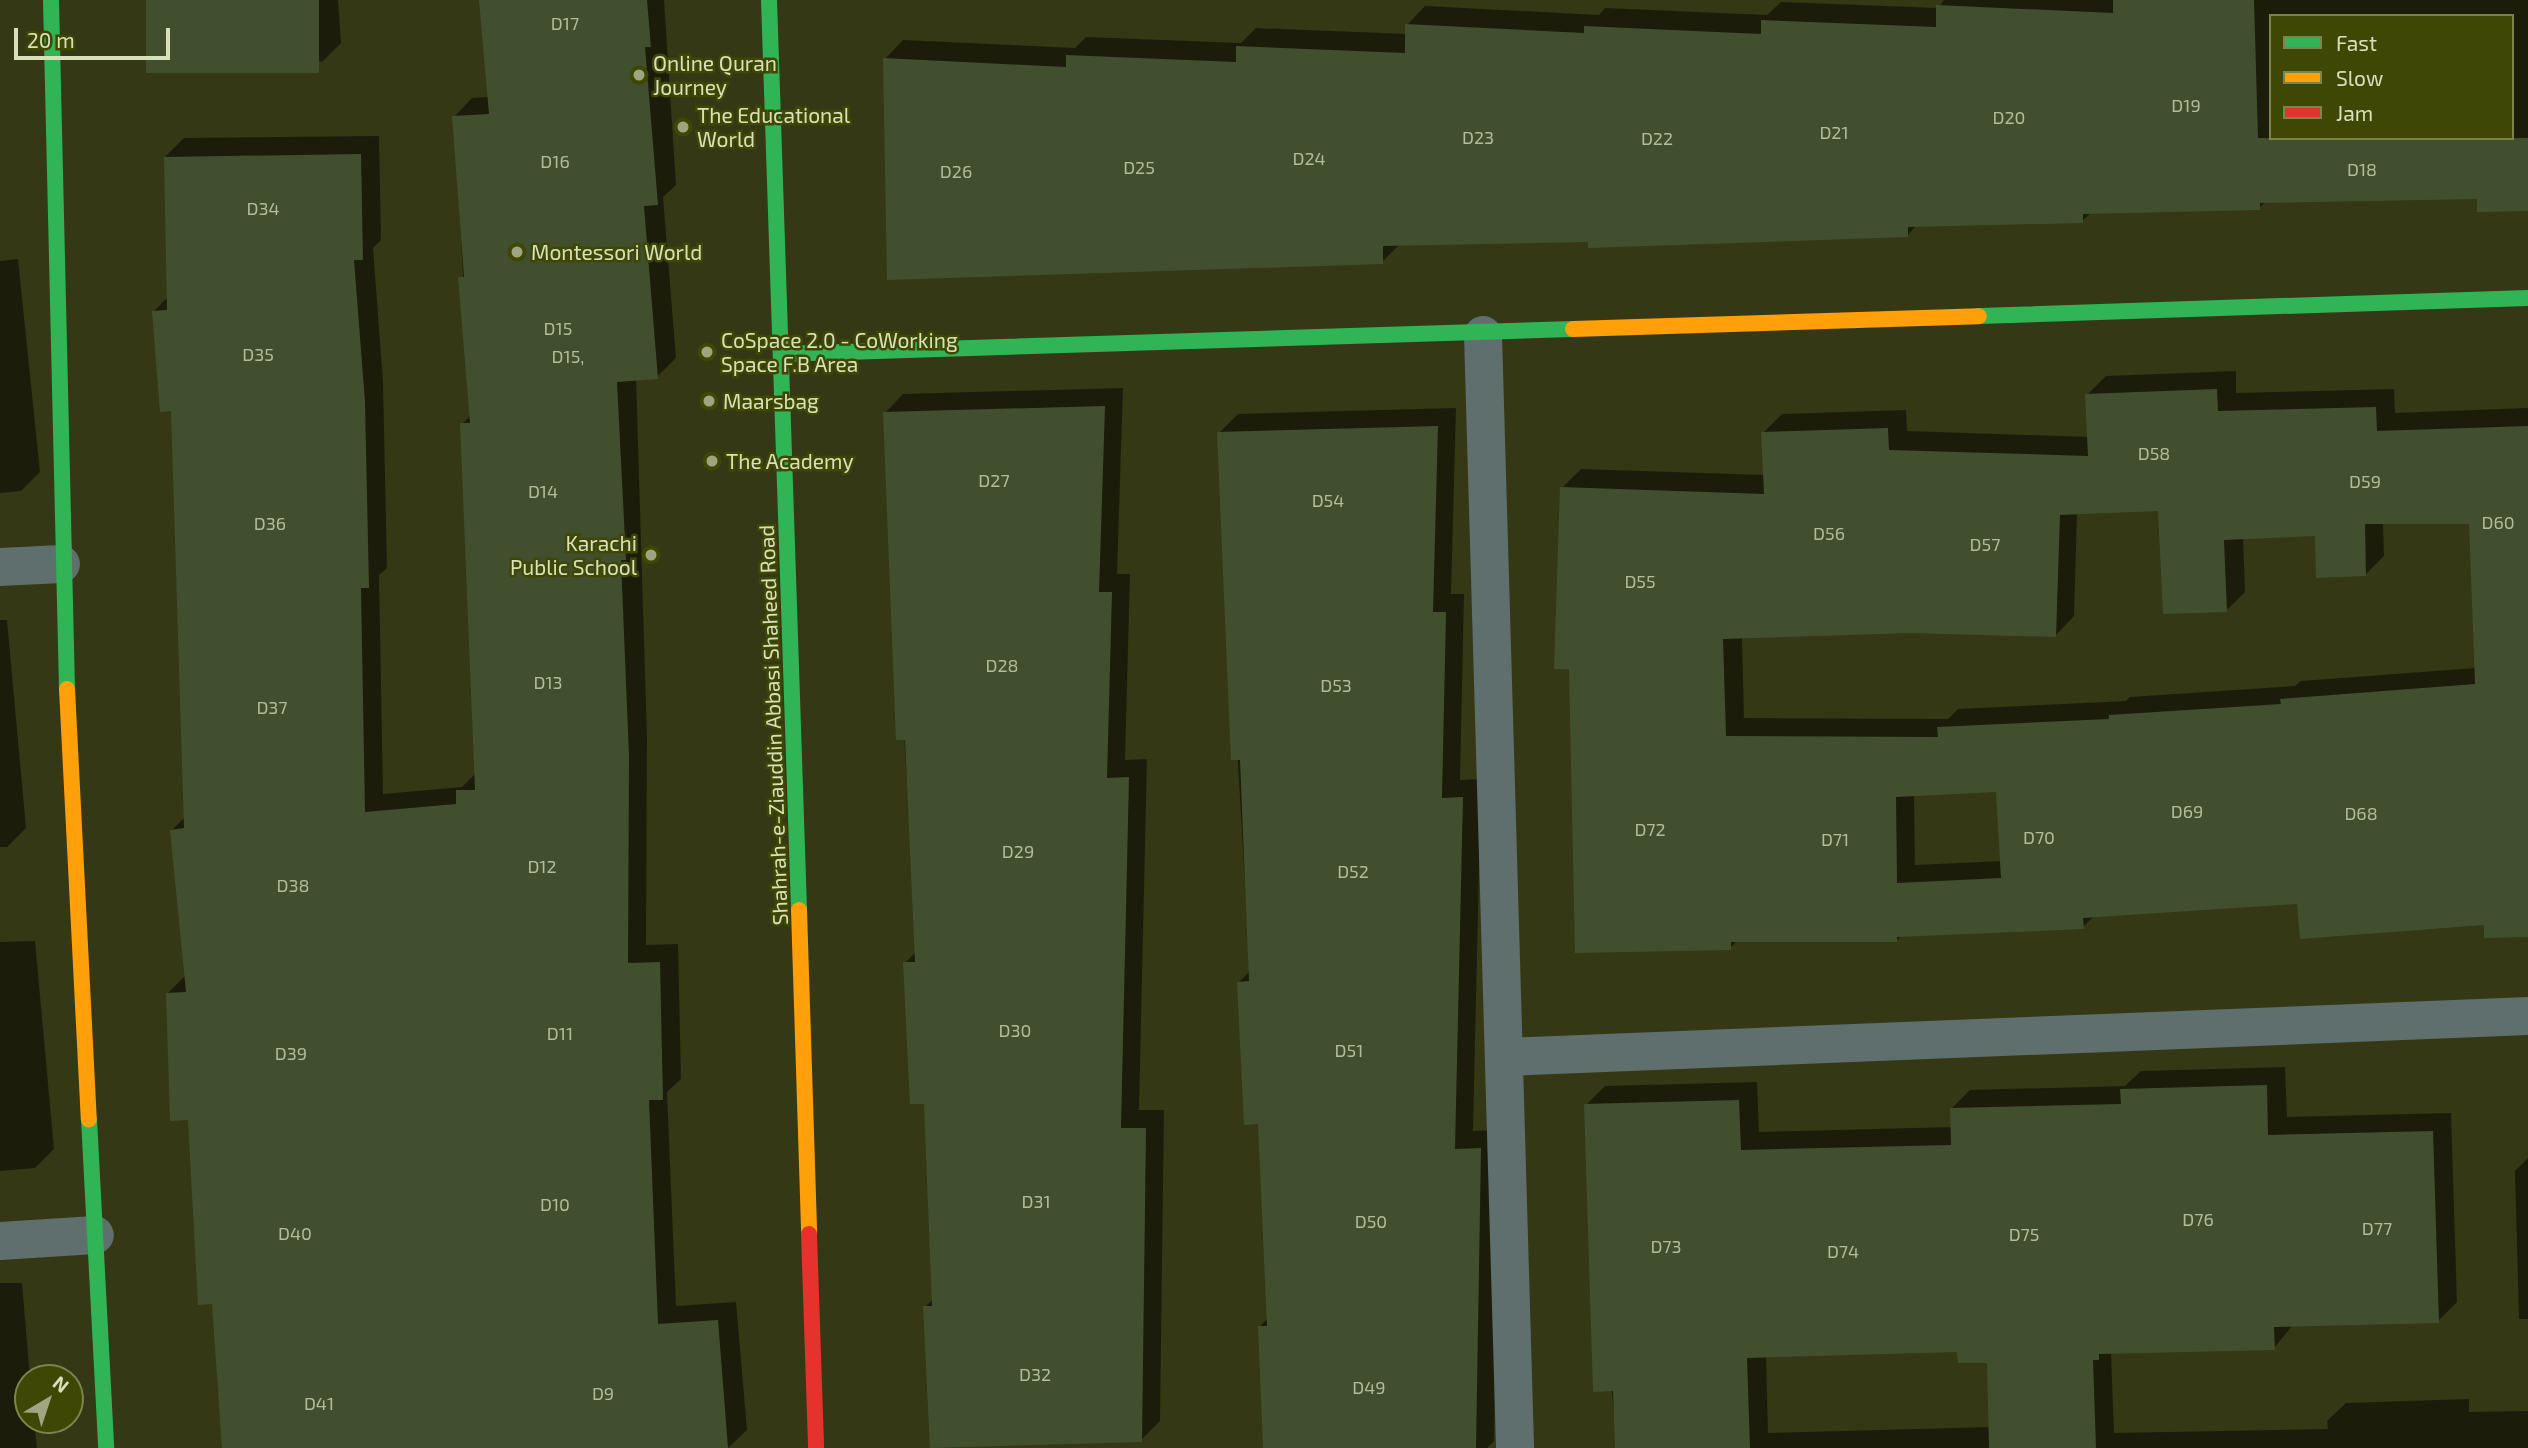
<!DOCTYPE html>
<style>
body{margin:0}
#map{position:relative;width:2528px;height:1448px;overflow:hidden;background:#343814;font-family:"Exo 2",sans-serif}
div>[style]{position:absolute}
.shadow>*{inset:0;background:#0007}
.building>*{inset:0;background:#424f2e;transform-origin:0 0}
.street>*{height:38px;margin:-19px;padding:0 19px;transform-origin:19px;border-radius:19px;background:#5e6f6e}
.fast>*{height:16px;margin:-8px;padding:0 8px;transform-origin:8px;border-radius:8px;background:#30b455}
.slow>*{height:16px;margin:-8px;padding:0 8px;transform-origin:8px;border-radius:8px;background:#ff9f0a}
.jam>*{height:16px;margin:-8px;padding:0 8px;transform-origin:8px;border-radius:8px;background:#e5322d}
.dots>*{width:19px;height:19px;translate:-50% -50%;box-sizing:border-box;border:4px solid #3f4705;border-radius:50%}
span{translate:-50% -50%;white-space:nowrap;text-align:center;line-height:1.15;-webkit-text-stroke:5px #3f4705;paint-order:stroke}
.number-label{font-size:18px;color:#b2bc97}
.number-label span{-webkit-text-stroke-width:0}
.poi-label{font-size:21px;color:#d8e0ba}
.left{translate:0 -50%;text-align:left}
.right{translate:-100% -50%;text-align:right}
.street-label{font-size:21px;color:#d8e0ba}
.legend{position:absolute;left:2269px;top:14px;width:245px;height:126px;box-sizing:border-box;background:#3f4705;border:2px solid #7c844d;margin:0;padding:9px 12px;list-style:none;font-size:21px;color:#d8e0ba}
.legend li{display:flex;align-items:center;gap:14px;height:35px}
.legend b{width:35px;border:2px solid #7c844d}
.north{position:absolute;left:14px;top:1364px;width:70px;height:70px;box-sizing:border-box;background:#3f4705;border:2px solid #7c844d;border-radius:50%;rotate:39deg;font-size:19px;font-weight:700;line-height:28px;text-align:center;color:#d8e0ba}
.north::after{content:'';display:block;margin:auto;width:24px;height:32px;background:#9fa580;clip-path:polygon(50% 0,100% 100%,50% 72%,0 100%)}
.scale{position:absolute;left:14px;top:28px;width:156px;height:32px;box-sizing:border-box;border:4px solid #d8e0ba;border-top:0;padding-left:9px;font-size:21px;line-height:24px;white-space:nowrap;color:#d8e0ba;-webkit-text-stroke:5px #3f4705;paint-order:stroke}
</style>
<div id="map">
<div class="shadow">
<div style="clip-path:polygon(148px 0,338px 0,341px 43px,322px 62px)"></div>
<div style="clip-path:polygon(481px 0,664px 0,676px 185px,663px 197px,676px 358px,657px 377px,636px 378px,647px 737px,646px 945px,678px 944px,681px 1079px,667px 1092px,676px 1306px,736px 1302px,747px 1430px,728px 1448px,224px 1448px,214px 1302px,190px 1119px,167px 994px,186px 975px,172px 830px,185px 817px,173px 409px,153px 312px,169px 296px,165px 157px,184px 138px,379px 136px,381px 240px,373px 248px,383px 382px,387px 568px,379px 575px,383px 794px,462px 787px,476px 773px,462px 424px,471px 415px,454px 117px,472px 98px,489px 97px)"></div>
<div style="clip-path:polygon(evenodd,1944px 0,2528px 0,2528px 210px,2479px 197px,2266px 201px,2259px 208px,2092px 212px,2082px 221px,1917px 225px,1907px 236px,1400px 244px,1382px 262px,885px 59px,903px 40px,1075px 48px,1086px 37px,1241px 43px,1256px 28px,1407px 34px,1407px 25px,1425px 6px,1599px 15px,1605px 8px,1767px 15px,1781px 2px,1938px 8px,1944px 0,2271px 16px,2512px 16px,2512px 138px,2271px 138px,2271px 16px)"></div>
<div style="clip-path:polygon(18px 259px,40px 472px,21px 491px,0 493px,0 261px)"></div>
<div style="clip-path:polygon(evenodd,2236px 371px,2236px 393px,2394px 389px,2395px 413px,2528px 408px,2528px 935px,2485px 923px,2299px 902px,2095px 915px,2083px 927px,1902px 935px,1897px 940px,1738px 940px,1730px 948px,1571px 667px,1562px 488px,1581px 469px,1765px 475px,1763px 433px,1782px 414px,1906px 410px,1907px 431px,2089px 437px,2087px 395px,2106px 376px,2236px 371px,2160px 509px,2226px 611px,2245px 592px,2243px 538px,2317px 534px,2365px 575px,2384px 556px,2383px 522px,2471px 522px,2476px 668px,2301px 681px,2295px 686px,2130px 697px,2126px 701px,1958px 709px,1948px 719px,1744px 718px,1742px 637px,1911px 631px,2056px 635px,2074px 616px,2077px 513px,2160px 509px,2236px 371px,1998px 791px,2002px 861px,1915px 865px,1914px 794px,1998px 791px)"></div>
<div style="clip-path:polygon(1123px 388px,1117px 574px,1130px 574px,1125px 760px,1147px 759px,1139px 1110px,1164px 1110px,1160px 1421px,1141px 1440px,925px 1307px,934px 1298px,926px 1102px,905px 963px,917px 951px,885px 413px,903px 394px)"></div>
<div style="clip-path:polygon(1456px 408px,1451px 594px,1464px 594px,1460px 780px,1481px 779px,1473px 1131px,1499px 1130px,1494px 1441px,1487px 1448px,1265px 1448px,1259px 1327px,1268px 1318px,1259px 1122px,1239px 982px,1250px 971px,1219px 433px,1238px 414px)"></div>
<div style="clip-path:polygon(0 620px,7px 620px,26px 828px,7px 847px,0 847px)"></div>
<div style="clip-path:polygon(35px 941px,54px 1149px,35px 1168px,0 1171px,0 942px)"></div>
<div style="clip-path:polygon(evenodd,2285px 1067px,2287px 1117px,2451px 1113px,2457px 1302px,2438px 1321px,2293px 1325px,2274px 1348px,2111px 1352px,2114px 1433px,2328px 1429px,2327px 1421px,2346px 1403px,2469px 1399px,2469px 1412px,2528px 1411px,2528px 1448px,1617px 1448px,1586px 1105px,1605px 1086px,1757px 1082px,1759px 1132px,1952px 1127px,1951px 1109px,1970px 1090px,2125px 1086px,2141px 1071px,2285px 1067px,1959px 1350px,1988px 1361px,1990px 1427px,1768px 1433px,1766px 1356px,1959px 1350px)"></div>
<div style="clip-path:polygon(2528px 1158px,2528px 1319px,2519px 1319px,2515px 1171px)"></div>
<div style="clip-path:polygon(0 1283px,22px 1283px,30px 1378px,28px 1420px,34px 1420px,37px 1448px,0 1448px)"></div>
</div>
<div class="building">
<div style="left:146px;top:0;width:173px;height:73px"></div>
<div style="clip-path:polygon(479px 0,647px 0,651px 47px,645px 47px,658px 205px,644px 206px,658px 379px,617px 382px,626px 560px,621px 560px,629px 756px,628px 963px,660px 962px,663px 1100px,649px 1100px,658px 1324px,718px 1320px,728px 1448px,222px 1448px,212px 1304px,198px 1305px,188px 1120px,170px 1121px,166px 993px,186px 992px,170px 830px,184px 828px,171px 411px,160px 412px,152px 311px,167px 310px,164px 157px,361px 154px,363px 260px,354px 260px,365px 402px,369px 588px,361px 588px,365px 812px,456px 804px,456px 790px,475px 790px,460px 423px,470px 423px,458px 277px,464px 277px,452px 116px,489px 114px)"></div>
<div style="clip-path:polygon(2113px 0,2254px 0,2258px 138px,2528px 138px,2528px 211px,2477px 212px,2477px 199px,2260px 203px,2260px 210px,2083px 214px,2083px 223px,1908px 227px,1908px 237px,1588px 248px,1588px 242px,1383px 246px,1383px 264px,887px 280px,883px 58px,1066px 67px,1066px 55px,1236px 62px,1236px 46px,1405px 53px,1405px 24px,1584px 33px,1584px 26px,1761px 34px,1761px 20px,1936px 27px,1936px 5px,2113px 13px)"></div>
<div style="clip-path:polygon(evenodd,2217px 389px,2218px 411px,2376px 407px,2377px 431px,2528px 426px,2528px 937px,2484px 938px,2484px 925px,2300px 939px,2297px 904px,2083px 918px,2084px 929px,1897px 937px,1897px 942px,1731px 942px,1731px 950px,1575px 953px,1569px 669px,1554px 669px,1560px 487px,1764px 494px,1761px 432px,1888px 428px,1889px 450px,2088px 456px,2085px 394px,2217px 389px,2158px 511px,2163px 614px,2227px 612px,2224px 540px,2315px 536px,2316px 578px,2366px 576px,2365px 524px,2469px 524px,2475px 684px,2280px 699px,2281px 704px,2109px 715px,2109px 719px,1937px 727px,1938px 737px,1726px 736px,1723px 639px,1911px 633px,2056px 637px,2060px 515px,2158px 511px,2217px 389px,1996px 792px,2001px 878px,1897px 883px,1896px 797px,1996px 792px)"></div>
<div style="clip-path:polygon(1105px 406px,1099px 592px,1112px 592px,1107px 778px,1129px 777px,1121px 1128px,1146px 1128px,1142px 1442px,930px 1448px,923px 1306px,932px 1306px,924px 1104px,910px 1104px,903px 962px,915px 962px,905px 740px,896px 740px,883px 412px)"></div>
<div style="clip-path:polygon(1438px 426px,1433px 612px,1446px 612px,1442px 798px,1463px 797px,1455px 1149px,1481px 1148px,1476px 1448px,1263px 1448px,1258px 1326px,1267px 1326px,1258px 1124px,1244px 1125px,1237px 982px,1249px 981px,1240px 760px,1231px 760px,1217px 432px)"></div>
<div style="clip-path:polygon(2267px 1085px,2268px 1135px,2433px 1131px,2439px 1323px,2274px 1327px,2275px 1350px,2099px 1354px,2099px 1360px,2093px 1360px,2096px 1448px,1989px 1448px,1987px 1363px,1958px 1363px,1957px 1352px,1747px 1358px,1750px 1448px,1615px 1448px,1613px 1391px,1593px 1392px,1584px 1104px,1739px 1100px,1741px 1150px,1951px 1145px,1950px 1108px,2121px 1104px,2120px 1089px)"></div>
</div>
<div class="street">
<div style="left:1483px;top:335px;width:1113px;rotate:88.35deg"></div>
<div style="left:0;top:567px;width:61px;rotate:-2.8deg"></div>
<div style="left:1504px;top:1057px;width:1025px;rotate:-2.29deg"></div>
<div style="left:0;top:1241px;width:95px;rotate:-3.6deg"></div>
</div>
<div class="fast">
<div style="left:51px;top:0;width:689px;rotate:88.67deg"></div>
<div style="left:769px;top:0;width:910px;rotate:88.11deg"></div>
<div style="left:1979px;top:316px;width:549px;rotate:-1.88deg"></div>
<div style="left:782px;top:354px;width:791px;rotate:-1.81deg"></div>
<div style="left:89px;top:1119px;width:329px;rotate:87deg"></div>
</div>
<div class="slow">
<div style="left:1573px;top:329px;width:406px;rotate:-1.8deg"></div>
<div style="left:67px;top:689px;width:431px;rotate:87.1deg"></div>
<div style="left:799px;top:910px;width:324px;rotate:88.2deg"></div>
</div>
<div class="jam">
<div style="left:809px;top:1234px;width:214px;rotate:88.1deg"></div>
</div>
<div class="dots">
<div style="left:639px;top:75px;background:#9fa580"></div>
<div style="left:683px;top:127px;background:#9fa580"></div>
<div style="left:517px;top:252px;background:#9fa580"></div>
<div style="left:707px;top:352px;background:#9fa580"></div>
<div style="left:709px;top:401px;background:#9fa580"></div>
<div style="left:712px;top:461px;background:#9fa580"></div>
<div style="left:651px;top:555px;background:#9fa580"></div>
</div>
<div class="number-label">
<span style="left:565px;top:23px">D17</span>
<span style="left:2186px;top:105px">D19</span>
<span style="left:2009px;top:117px">D20</span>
<span style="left:1834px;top:132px">D21</span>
<span style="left:1478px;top:137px">D23</span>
<span style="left:1657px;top:138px">D22</span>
<span style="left:1309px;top:158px">D24</span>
<span style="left:555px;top:161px">D16</span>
<span style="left:1139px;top:167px">D25</span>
<span style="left:2362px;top:169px">D18</span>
<span style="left:956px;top:171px">D26</span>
<span style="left:263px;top:208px">D34</span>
<span style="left:558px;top:328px">D15</span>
<span style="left:258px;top:354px">D35</span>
<span style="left:568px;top:356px">D15,</span>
<span style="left:2154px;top:453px">D58</span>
<span style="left:994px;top:480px">D27</span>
<span style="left:2365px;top:481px">D59</span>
<span style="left:543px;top:491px">D14</span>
<span style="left:1328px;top:500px">D54</span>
<span style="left:2498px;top:522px">D60</span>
<span style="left:270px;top:523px">D36</span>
<span style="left:1829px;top:533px">D56</span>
<span style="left:1985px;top:544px">D57</span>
<span style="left:1640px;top:581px">D55</span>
<span style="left:1002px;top:665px">D28</span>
<span style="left:548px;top:682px">D13</span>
<span style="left:1336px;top:685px">D53</span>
<span style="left:272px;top:707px">D37</span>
<span style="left:2187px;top:811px">D69</span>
<span style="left:2361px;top:813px">D68</span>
<span style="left:1650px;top:829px">D72</span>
<span style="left:2039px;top:837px">D70</span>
<span style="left:1835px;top:839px">D71</span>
<span style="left:1018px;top:851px">D29</span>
<span style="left:542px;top:866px">D12</span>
<span style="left:1353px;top:871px">D52</span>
<span style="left:293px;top:885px">D38</span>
<span style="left:1015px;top:1030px">D30</span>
<span style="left:560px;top:1033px">D11</span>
<span style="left:1349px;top:1050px">D51</span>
<span style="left:291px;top:1053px">D39</span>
<span style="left:1036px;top:1201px">D31</span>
<span style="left:555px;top:1204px">D10</span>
<span style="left:2198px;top:1219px">D76</span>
<span style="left:1371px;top:1221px">D50</span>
<span style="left:2377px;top:1228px">D77</span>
<span style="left:295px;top:1233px">D40</span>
<span style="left:2024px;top:1234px">D75</span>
<span style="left:1666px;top:1246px">D73</span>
<span style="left:1843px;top:1251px">D74</span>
<span style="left:1035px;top:1374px">D32</span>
<span style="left:1369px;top:1387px">D49</span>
<span style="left:603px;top:1393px">D9</span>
<span style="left:319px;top:1403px">D41</span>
</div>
<div class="poi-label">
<span class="left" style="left:653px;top:75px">Online Quran<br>Journey</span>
<span class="left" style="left:697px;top:127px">The Educational<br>World</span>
<span class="left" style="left:531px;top:252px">Montessori World</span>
<span class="left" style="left:721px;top:352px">CoSpace 2.0 - CoWorking<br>Space F.B Area</span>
<span class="left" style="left:723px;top:401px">Maarsbag</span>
<span class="left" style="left:726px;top:461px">The Academy</span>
<span class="right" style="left:637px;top:555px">Karachi<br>Public School</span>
</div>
<div class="street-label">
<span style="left:773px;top:725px;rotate:-92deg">Shahrah-e-Ziauddin Abbasi Shaheed Road</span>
</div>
<ul class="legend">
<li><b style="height:9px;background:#30b455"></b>Fast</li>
<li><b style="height:9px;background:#ff9f0a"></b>Slow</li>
<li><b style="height:9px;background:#e5322d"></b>Jam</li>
</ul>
<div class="north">N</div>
<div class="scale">20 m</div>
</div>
